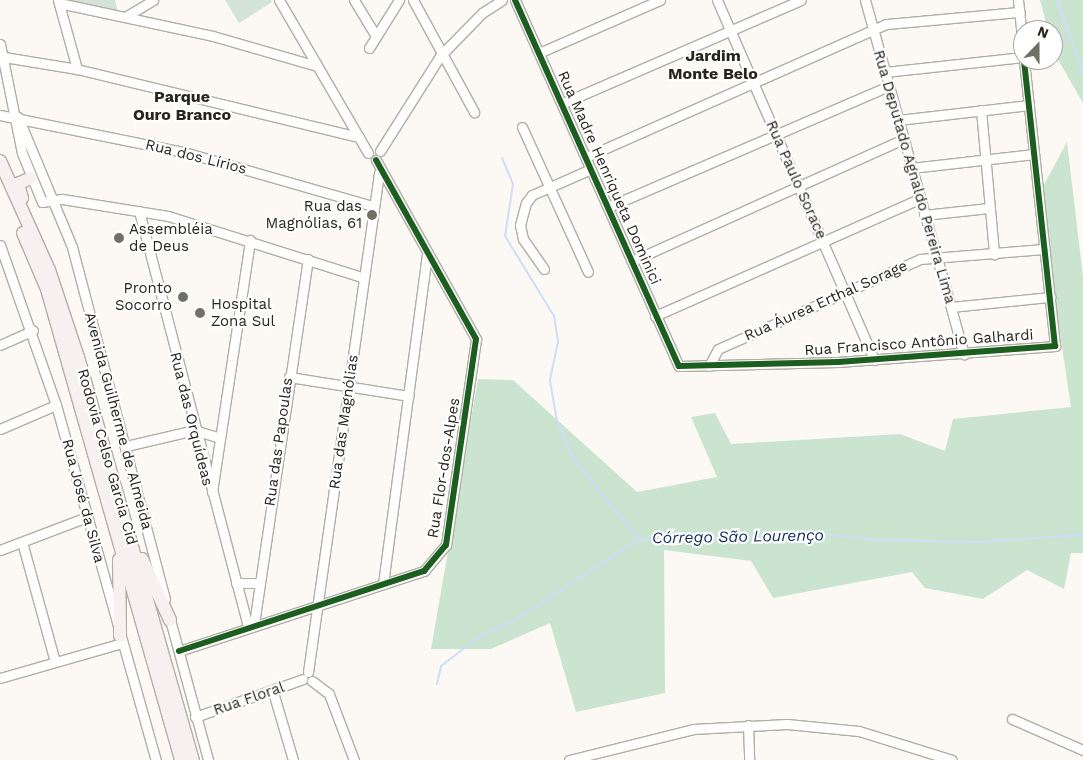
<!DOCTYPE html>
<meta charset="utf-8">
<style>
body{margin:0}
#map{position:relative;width:1083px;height:760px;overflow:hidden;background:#fcf9f4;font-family:"Work Sans",sans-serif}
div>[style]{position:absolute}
.green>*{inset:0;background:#d3e3d5}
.forest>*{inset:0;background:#cbe4d0}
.stream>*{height:2px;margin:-1px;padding:0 1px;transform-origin:1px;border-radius:1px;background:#ccdefa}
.roads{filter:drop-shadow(1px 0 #b1aea8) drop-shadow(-1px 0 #b1aea8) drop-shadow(0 1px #b1aea8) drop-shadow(0 -1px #b1aea8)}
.minor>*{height:9px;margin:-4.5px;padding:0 4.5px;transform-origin:4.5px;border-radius:4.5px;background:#fffefd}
.highway>*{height:12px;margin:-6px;padding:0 6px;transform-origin:6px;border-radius:6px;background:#f7f0f1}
.cycleway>*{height:6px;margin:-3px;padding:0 3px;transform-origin:3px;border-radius:3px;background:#1b5e20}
.dots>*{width:14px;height:14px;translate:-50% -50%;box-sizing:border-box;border:2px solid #fff;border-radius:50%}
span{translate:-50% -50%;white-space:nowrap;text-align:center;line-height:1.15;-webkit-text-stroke:4.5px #fff;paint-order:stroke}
.street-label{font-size:15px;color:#28241b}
.poi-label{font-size:15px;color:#28241b}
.right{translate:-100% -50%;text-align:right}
.left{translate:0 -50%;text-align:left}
.neighbourhood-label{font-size:16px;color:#28241b;font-weight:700}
.water-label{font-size:16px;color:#0c295a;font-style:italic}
.north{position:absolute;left:1013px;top:20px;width:50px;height:50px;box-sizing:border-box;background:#fff;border:1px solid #a9a7a4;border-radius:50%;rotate:22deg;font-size:14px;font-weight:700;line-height:20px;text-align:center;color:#28241b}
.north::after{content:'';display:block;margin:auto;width:18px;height:22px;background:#726f67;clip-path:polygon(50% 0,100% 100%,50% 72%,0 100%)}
</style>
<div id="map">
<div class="green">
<div style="clip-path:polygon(63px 0,115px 0,118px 12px)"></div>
<div style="clip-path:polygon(225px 0,271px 0,272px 2px,239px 23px)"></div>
</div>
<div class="forest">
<div style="clip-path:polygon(1040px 0,1083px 0,1083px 103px,1053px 51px,1053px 30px,1048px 30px)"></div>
<div style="clip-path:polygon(1067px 142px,1083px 276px,1083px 553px,1071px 553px,1064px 589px,1027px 570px,983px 599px,925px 588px,912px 572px,773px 598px,751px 561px,664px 550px,665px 693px,576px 712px,550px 623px,491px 649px,431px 649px,478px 379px,513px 380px,637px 492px,717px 477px,691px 417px,715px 413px,731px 444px,900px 434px,945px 451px,953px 419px,1071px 407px,1039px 194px)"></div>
</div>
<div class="stream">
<div style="left:1057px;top:0;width:78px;rotate:70.6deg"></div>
<div style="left:502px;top:158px;width:28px;rotate:67deg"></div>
<div style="left:513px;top:184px;width:53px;rotate:98.7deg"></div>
<div style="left:505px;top:236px;width:94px;rotate:58.5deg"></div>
<div style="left:554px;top:316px;width:26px;rotate:81deg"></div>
<div style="left:558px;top:342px;width:40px;rotate:102deg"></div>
<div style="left:550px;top:381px;width:41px;rotate:80.1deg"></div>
<div style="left:557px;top:421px;width:39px;rotate:67deg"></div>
<div style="left:572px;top:457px;width:107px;rotate:51.1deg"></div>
<div style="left:639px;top:540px;width:174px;rotate:-2.3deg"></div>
<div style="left:813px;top:533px;width:64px;rotate:6.2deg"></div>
<div style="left:877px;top:540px;width:100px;rotate:1.1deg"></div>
<div style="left:977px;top:542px;width:106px;rotate:-3.8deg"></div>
<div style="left:437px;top:684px;width:18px;rotate:-77deg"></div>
<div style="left:441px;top:666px;width:48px;rotate:-37.3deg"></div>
<div style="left:479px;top:637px;width:38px;rotate:-25deg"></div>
<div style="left:514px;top:621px;width:148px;rotate:-33.2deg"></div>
</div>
<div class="roads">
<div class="minor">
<div style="left:58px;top:0;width:72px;rotate:74.6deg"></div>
<div style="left:279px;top:0;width:177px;rotate:59.8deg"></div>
<div style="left:354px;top:0;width:42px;rotate:58.6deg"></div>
<div style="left:413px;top:0;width:128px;rotate:61.4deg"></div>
<div style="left:515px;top:0;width:401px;rotate:65.9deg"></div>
<div style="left:679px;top:366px;width:159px;rotate:-1.4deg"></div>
<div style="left:838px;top:362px;width:218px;rotate:-4.2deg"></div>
<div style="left:1055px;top:346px;width:288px;rotate:-96.2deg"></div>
<div style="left:717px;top:0;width:393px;rotate:66.4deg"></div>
<div style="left:865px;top:0;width:368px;rotate:74.4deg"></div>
<div style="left:1018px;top:0;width:47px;rotate:83.9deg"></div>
<div style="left:59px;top:3px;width:157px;rotate:12.1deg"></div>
<div style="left:213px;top:36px;width:108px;rotate:16.1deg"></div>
<div style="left:125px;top:17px;width:33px;rotate:-31deg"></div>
<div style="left:0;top:44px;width:111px;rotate:78.6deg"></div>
<div style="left:22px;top:153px;width:53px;rotate:67.8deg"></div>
<div style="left:42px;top:202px;width:20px;rotate:-9deg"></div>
<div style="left:62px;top:199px;width:107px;rotate:9.1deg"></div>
<div style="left:168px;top:216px;width:203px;rotate:17.5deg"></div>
<div style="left:369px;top:48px;width:57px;rotate:-58deg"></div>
<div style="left:541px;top:52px;width:130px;rotate:-23.6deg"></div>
<div style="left:4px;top:57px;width:74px;rotate:9.3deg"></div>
<div style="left:77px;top:69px;width:290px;rotate:13.6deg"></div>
<div style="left:885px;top:72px;width:139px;rotate:-6.2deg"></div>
<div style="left:563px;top:103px;width:259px;rotate:-23.4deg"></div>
<div style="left:981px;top:110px;width:145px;rotate:84.8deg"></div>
<div style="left:0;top:115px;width:188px;rotate:11.4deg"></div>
<div style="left:184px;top:152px;width:196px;rotate:16deg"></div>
<div style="left:18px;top:117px;width:141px;rotate:67.4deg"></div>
<div style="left:72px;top:247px;width:364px;rotate:75.2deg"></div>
<div style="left:898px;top:120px;width:132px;rotate:-6.5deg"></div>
<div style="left:522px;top:127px;width:159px;rotate:65.5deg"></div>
<div style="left:380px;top:151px;width:112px;rotate:-57.7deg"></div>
<div style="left:440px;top:56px;width:60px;rotate:-45.7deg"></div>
<div style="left:482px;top:13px;width:24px;rotate:-33deg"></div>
<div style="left:586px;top:157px;width:328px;rotate:-23.9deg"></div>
<div style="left:886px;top:24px;width:134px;rotate:-5.2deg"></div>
<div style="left:911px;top:168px;width:124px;rotate:-6.5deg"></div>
<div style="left:608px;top:207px;width:306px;rotate:-23.3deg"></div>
<div style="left:139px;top:211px;width:429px;rotate:75.3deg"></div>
<div style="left:924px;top:215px;width:65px;rotate:-6.1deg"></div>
<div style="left:0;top:245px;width:170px;rotate:70.7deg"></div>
<div style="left:56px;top:405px;width:369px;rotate:74.3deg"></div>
<div style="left:632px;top:261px;width:297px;rotate:-24.2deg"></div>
<div style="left:544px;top:269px;width:37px;rotate:-125deg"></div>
<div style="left:523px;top:239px;width:14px;rotate:-102deg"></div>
<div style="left:520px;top:225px;width:23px;rotate:-75deg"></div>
<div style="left:526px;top:203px;width:10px;rotate:-53deg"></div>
<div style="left:532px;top:195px;width:64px;rotate:-23.8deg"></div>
<div style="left:951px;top:307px;width:100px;rotate:-5.8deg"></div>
<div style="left:655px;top:316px;width:289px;rotate:-23.9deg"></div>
<div style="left:0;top:345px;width:36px;rotate:-24deg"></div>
<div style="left:709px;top:366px;width:19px;rotate:-62deg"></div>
<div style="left:718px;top:349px;width:221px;rotate:-24deg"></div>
<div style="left:920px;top:259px;width:124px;rotate:-4.6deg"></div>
<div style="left:289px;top:377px;width:121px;rotate:9deg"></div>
<div style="left:0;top:429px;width:61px;rotate:-23.2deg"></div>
<div style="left:126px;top:446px;width:70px;rotate:-13.2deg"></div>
<div style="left:194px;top:430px;width:27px;rotate:17deg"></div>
<div style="left:212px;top:492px;width:255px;rotate:-81.4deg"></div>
<div style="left:22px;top:542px;width:124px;rotate:74.6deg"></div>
<div style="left:0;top:550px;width:93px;rotate:-20.8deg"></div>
<div style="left:236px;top:583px;width:23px"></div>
<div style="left:383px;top:584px;width:332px;rotate:-82.4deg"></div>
<div style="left:169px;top:616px;width:149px;rotate:74.8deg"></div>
<div style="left:254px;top:624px;width:369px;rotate:-81.6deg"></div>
<div style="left:179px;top:651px;width:258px;rotate:-18.1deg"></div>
<div style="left:424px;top:571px;width:34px;rotate:-50deg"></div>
<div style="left:446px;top:545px;width:208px;rotate:-81.7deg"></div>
<div style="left:476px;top:339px;width:205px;rotate:-119.2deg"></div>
<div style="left:308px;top:672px;width:504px;rotate:-81.9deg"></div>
<div style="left:0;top:678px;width:127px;rotate:-16deg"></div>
<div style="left:312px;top:681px;width:21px;rotate:37deg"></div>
<div style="left:329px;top:694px;width:71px;rotate:69.3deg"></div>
<div style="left:273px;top:692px;width:71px;rotate:73.6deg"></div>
<div style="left:195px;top:717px;width:114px;rotate:-19.4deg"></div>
<div style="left:1012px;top:719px;width:77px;rotate:23.6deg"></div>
<div style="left:748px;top:725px;width:35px;rotate:88deg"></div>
<div style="left:569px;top:760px;width:128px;rotate:-14deg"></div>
<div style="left:693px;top:729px;width:94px;rotate:-3deg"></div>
<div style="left:787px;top:724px;width:72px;rotate:5.6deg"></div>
<div style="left:859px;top:731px;width:97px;rotate:17.3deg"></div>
</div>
<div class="highway">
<div style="left:0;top:161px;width:120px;rotate:65.8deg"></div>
<div style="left:49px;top:270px;width:92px;rotate:71.6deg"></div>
<div style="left:78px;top:357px;width:419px;rotate:74.1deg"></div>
<div style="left:22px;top:198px;width:15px;rotate:-106deg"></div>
<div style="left:18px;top:184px;width:14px;rotate:-25deg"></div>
<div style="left:23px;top:233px;width:61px;rotate:66.8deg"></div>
<div style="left:47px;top:289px;width:490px;rotate:74.1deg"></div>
<div style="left:142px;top:559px;width:67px;rotate:65.3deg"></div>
<div style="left:119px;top:560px;width:76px;rotate:89.2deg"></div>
</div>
</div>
<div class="cycleway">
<div style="left:515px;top:0;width:401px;rotate:65.9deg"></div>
<div style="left:679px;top:366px;width:159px;rotate:-1.4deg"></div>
<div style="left:838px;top:362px;width:218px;rotate:-4.2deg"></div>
<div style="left:1055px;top:346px;width:288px;rotate:-96.2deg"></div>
<div style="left:179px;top:651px;width:258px;rotate:-18.1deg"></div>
<div style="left:424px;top:571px;width:34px;rotate:-50deg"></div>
<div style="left:446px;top:545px;width:208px;rotate:-81.7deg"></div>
<div style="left:476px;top:339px;width:205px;rotate:-119.2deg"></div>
</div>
<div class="dots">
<div style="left:372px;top:215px;background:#726f67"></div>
<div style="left:119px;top:238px;background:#726f67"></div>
<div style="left:183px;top:297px;background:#726f67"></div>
<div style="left:200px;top:313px;background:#726f67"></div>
</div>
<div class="street-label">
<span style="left:196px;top:157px;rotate:14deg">Rua dos Lírios</span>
<span style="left:914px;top:177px;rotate:74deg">Rua Deputado Agnaldo Pereira Lima</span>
<span style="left:609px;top:178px;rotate:66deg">Rua Madre Henriqueta Dominici</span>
<span style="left:796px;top:180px;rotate:66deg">Rua Paulo Sorace</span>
<span style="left:826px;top:301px;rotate:-24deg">Rua Áurea Erthal Sorage</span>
<span style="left:919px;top:343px;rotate:-4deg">Rua Francisco Antônio Galhardi</span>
<span style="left:191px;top:419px;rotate:76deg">Rua das Orquídeas</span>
<span style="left:118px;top:421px;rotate:75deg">Avenida Guilherme de Almeida</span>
<span style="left:344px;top:422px;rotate:-82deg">Rua das Magnólias</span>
<span style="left:279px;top:442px;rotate:-82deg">Rua das Papoulas</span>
<span style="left:107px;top:457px;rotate:74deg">Rodovia Celso Garcia Cid</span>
<span style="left:444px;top:468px;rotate:-81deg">Rua Flor-dos-Alpes</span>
<span style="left:83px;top:501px;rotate:75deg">Rua José da Silva</span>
<span style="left:249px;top:699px;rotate:-19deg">Rua Floral</span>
</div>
<div class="poi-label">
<span class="right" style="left:362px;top:215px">Rua das<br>Magnólias, 61</span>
<span class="left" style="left:129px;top:238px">Assembléia<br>de Deus</span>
<span class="right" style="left:172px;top:297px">Pronto<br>Socorro</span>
<span class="left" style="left:211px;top:313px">Hospital<br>Zona Sul</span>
</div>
<div class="neighbourhood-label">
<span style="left:713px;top:65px">Jardim<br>Monte Belo</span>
<span style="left:182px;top:106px">Parque<br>Ouro Branco</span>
</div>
<div class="water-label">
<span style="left:738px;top:537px;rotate:-1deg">Córrego São Lourenço</span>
</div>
<div class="north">N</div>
</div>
